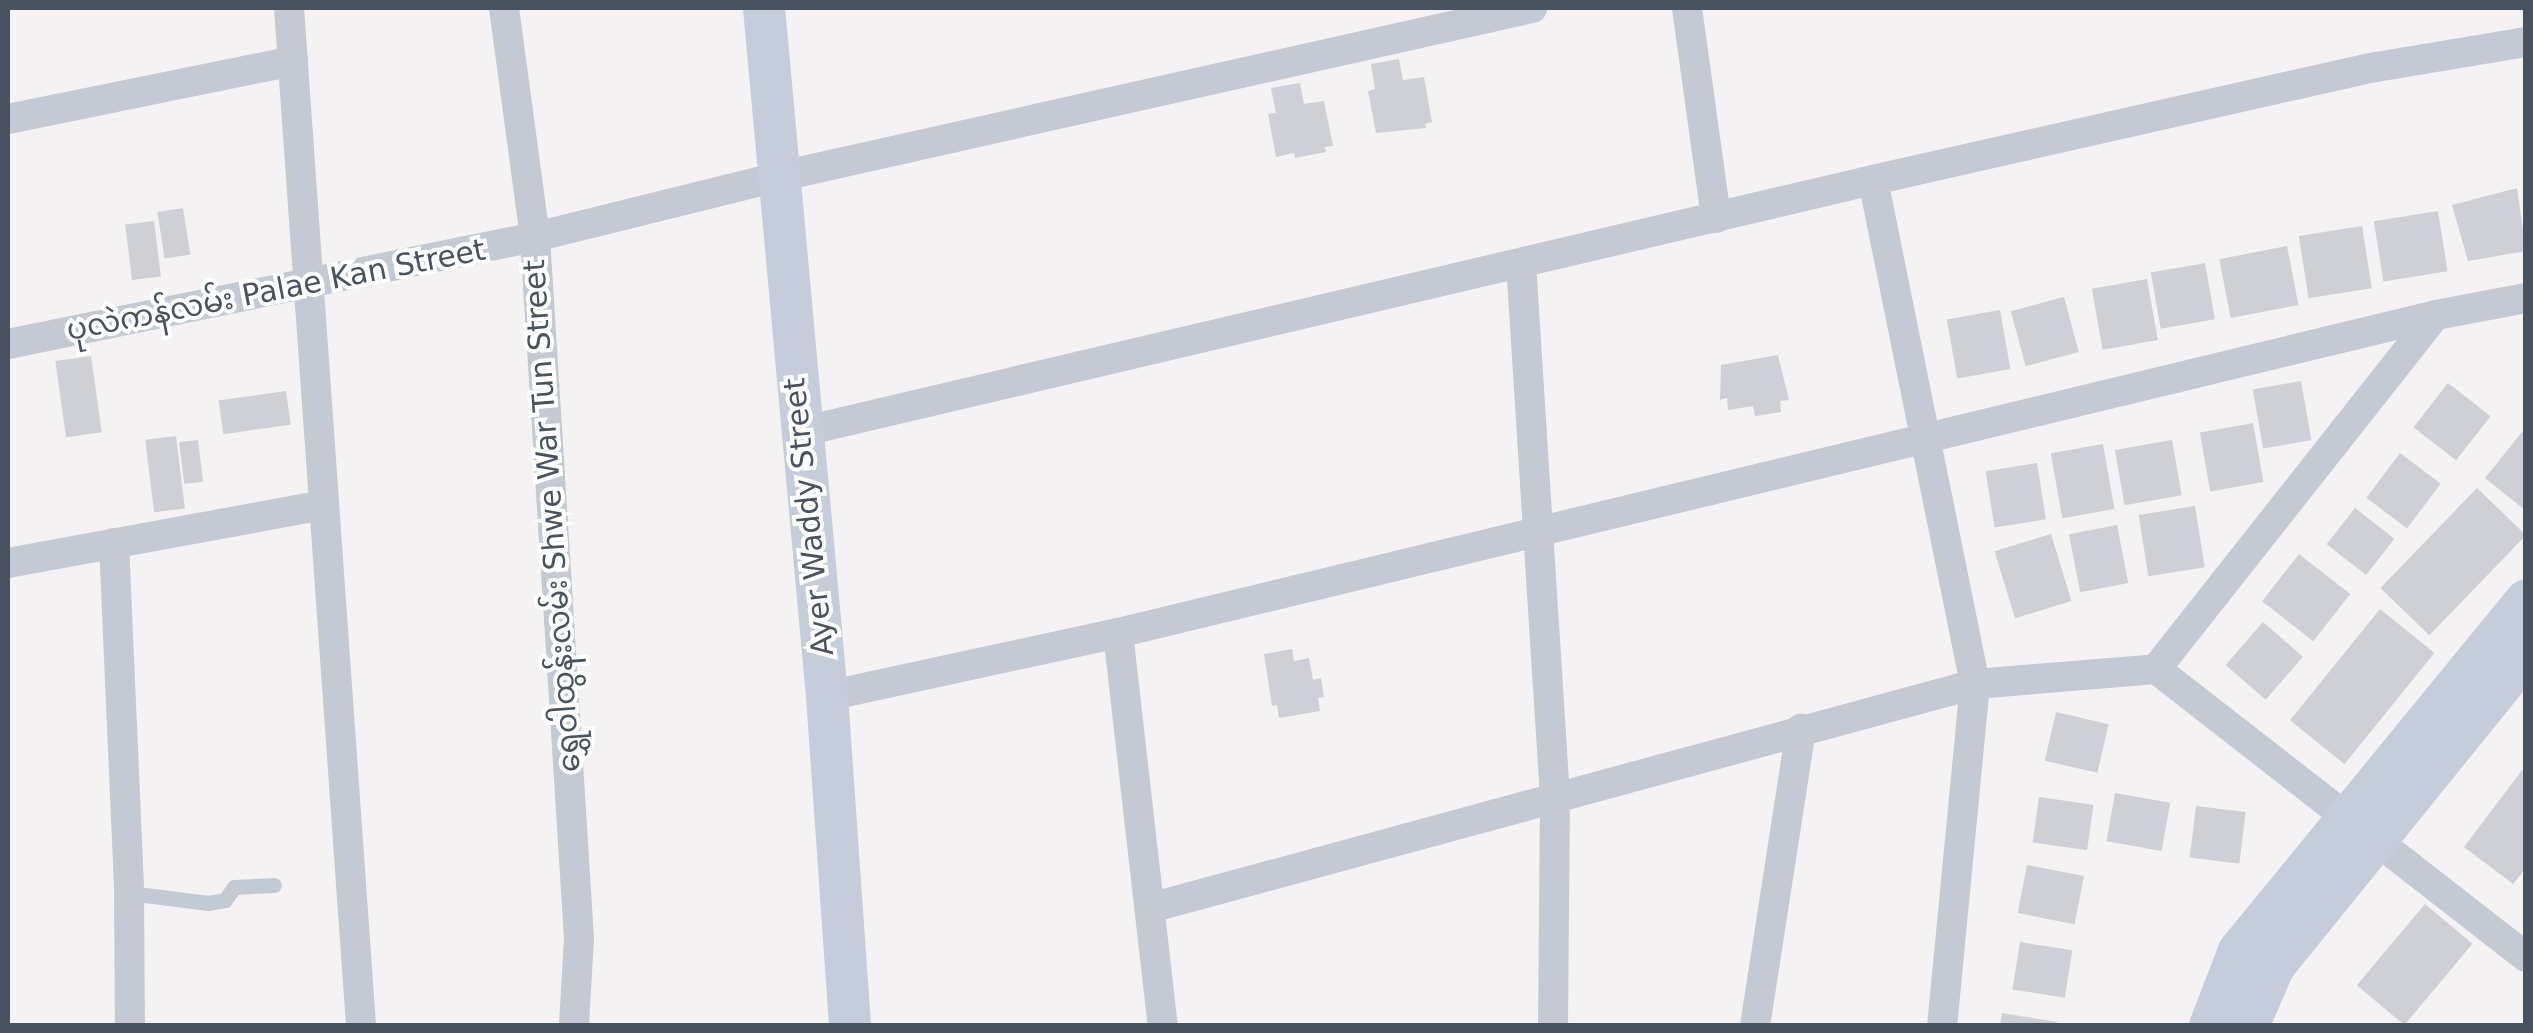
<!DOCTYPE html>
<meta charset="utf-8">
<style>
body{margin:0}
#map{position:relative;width:2533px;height:1033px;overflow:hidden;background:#f4f2f2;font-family:"DejaVu Sans","Noto Sans Myanmar",sans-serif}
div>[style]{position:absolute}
.building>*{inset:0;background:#ced0d6;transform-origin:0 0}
.lane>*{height:15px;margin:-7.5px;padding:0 7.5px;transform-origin:7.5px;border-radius:7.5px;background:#c3cad3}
.street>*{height:30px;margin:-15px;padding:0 15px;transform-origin:15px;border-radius:15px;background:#c3cad3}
.secondary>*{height:42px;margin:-21px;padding:0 21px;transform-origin:21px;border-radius:21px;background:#c5cdda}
span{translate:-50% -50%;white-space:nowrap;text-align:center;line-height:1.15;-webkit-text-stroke:8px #fff;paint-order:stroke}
.street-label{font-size:30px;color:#495360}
.frame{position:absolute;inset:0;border:10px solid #495360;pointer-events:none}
</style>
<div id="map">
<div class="building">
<div style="clip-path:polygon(1399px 59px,1403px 80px,1424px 77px,1432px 122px,1425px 124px,1426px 128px,1376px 133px,1368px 91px,1375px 89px,1371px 64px)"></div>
<div style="clip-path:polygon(1300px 83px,1304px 104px,1324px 101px,1333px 146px,1325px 147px,1326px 152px,1295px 158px,1294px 153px,1276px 157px,1268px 114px,1276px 113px,1271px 88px)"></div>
<div style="clip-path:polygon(2517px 188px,2526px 251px,2468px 261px,2452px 205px)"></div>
<div style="left:183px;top:208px;width:47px;height:26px;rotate:81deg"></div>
<div style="left:2438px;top:211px;width:61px;height:65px;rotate:81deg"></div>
<div style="left:154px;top:221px;width:56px;height:29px;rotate:83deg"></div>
<div style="left:2362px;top:226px;width:63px;height:64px;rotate:81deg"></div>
<div style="left:2287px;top:246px;width:60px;height:69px;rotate:79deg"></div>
<div style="left:2205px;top:263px;width:57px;height:55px;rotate:80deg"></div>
<div style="left:2147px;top:279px;width:62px;height:56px;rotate:80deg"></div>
<div style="left:2064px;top:297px;width:57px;height:55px;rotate:75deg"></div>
<div style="left:2000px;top:310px;width:60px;height:54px;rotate:80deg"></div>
<div style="clip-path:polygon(1778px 355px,1789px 400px,1780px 401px,1781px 412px,1755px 416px,1753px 406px,1728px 410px,1727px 398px,1720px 400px,1721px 365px)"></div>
<div style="left:91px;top:356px;width:77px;height:36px;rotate:82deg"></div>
<div style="left:2301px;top:381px;width:60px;height:49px;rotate:80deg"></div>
<div style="left:2448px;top:383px;width:54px;height:56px;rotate:38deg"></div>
<div style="left:286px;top:391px;width:34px;height:68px;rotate:82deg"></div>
<div style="left:2253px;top:423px;width:60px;height:54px;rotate:80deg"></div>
<div style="clip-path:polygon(2526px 427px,2526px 511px,2485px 478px)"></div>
<div style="left:176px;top:436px;width:73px;height:31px;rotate:83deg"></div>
<div style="left:198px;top:440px;width:42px;height:19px;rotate:83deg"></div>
<div style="left:2172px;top:440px;width:56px;height:58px;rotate:80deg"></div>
<div style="left:2103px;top:444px;width:66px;height:53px;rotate:80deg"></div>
<div style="left:2400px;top:453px;width:51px;height:56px;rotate:37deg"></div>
<div style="left:2037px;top:463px;width:57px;height:52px;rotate:81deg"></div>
<div style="left:2477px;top:488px;width:68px;height:139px;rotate:44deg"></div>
<div style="left:2195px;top:506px;width:62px;height:57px;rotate:81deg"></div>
<div style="left:2355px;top:508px;width:50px;height:46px;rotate:38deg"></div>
<div style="left:2117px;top:525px;width:59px;height:49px;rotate:79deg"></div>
<div style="left:2051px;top:534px;width:70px;height:59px;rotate:73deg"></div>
<div style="left:2299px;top:554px;width:65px;height:60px;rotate:38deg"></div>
<div style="left:2380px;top:609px;width:70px;height:143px;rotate:39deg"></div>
<div style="left:2263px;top:622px;width:53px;height:57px;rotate:41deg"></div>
<div style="clip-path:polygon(1292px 649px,1294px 661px,1309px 658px,1313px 680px,1321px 678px,1324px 697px,1318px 698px,1320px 711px,1279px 718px,1277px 705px,1272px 706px,1264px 654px)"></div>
<div style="left:2056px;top:712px;width:54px;height:50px;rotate:13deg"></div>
<div style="clip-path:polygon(2526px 765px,2526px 868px,2513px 884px,2464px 847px)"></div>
<div style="left:2115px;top:793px;width:56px;height:49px;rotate:10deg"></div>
<div style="left:2039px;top:797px;width:55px;height:46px;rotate:8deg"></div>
<div style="left:2196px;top:806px;width:50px;height:52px;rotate:7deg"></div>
<div style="left:2027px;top:865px;width:58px;height:49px;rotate:11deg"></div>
<div style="left:2425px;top:904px;width:62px;height:106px;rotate:40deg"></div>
<div style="left:2020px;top:942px;width:53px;height:48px;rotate:9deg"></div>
<div style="clip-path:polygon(2002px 1013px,2057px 1022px,2056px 1026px,2000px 1026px)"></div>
</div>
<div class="lane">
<div style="left:129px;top:893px;width:80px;rotate:7.2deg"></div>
<div style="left:208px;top:903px;width:17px;rotate:-10deg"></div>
<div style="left:225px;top:900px;width:16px;rotate:-55deg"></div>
<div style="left:234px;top:887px;width:40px;rotate:-2.9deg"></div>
</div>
<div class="street">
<div style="left:289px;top:8px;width:1021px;rotate:85.95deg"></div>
<div style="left:504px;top:8px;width:231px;rotate:82.3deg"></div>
<div style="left:535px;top:237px;width:702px;rotate:86.41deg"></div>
<div style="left:579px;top:938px;width:88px;rotate:93.3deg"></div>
<div style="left:1687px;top:8px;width:212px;rotate:82.1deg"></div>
<div style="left:8px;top:119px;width:291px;rotate:-11.5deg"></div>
<div style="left:1873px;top:180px;width:514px;rotate:78.56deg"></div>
<div style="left:1975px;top:684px;width:344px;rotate:95.5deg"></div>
<div style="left:1521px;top:263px;width:535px;rotate:86.36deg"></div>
<div style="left:1555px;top:797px;width:229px;rotate:90.5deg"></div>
<div style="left:8px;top:344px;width:538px;rotate:-11.48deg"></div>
<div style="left:535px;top:237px;width:249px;rotate:-13.9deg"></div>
<div style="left:777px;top:177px;width:774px;rotate:-12.62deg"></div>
<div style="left:800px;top:432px;width:1102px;rotate:-13.22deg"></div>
<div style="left:1873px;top:180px;width:509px;rotate:-12.7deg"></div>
<div style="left:2370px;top:68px;width:158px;rotate:-9.5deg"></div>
<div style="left:114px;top:543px;width:350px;rotate:87.5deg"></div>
<div style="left:129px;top:893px;width:133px;rotate:89.6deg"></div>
<div style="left:8px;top:563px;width:321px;rotate:-10.4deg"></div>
<div style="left:1118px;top:633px;width:396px;rotate:83.5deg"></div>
<div style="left:2156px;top:669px;width:451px;rotate:-51.7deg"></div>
<div style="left:827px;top:696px;width:298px;rotate:-12.2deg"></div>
<div style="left:1118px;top:633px;width:1356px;rotate:-13.56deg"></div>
<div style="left:2436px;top:315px;width:92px;rotate:-10.7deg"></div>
<div style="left:1150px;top:908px;width:855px;rotate:-15.19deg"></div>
<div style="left:1975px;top:684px;width:182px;rotate:-4.7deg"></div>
<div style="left:2156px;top:669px;width:469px;rotate:37.9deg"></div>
<div style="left:1755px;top:1026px;width:301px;rotate:-81.2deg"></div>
</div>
<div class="secondary">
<div style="left:764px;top:8px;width:691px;rotate:84.77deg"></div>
<div style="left:827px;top:696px;width:331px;rotate:86deg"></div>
<div style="left:2210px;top:1026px;width:80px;rotate:-68.9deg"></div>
<div style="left:2239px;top:951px;width:453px;rotate:-50.7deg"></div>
<div style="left:2248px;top:1026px;width:65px;rotate:-66.6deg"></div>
<div style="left:2274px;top:966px;width:400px;rotate:-51deg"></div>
</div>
<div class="street-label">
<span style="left:276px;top:290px;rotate:-11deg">ပုလဲကန်လမ်း Palae Kan Street</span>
<span style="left:552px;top:516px;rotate:-94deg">ရွှေဝါထွန်းလမ်း Shwe War Tun Street</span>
<span style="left:809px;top:517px;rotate:-96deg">Ayer Waddy Street</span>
</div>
<div class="frame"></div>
</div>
